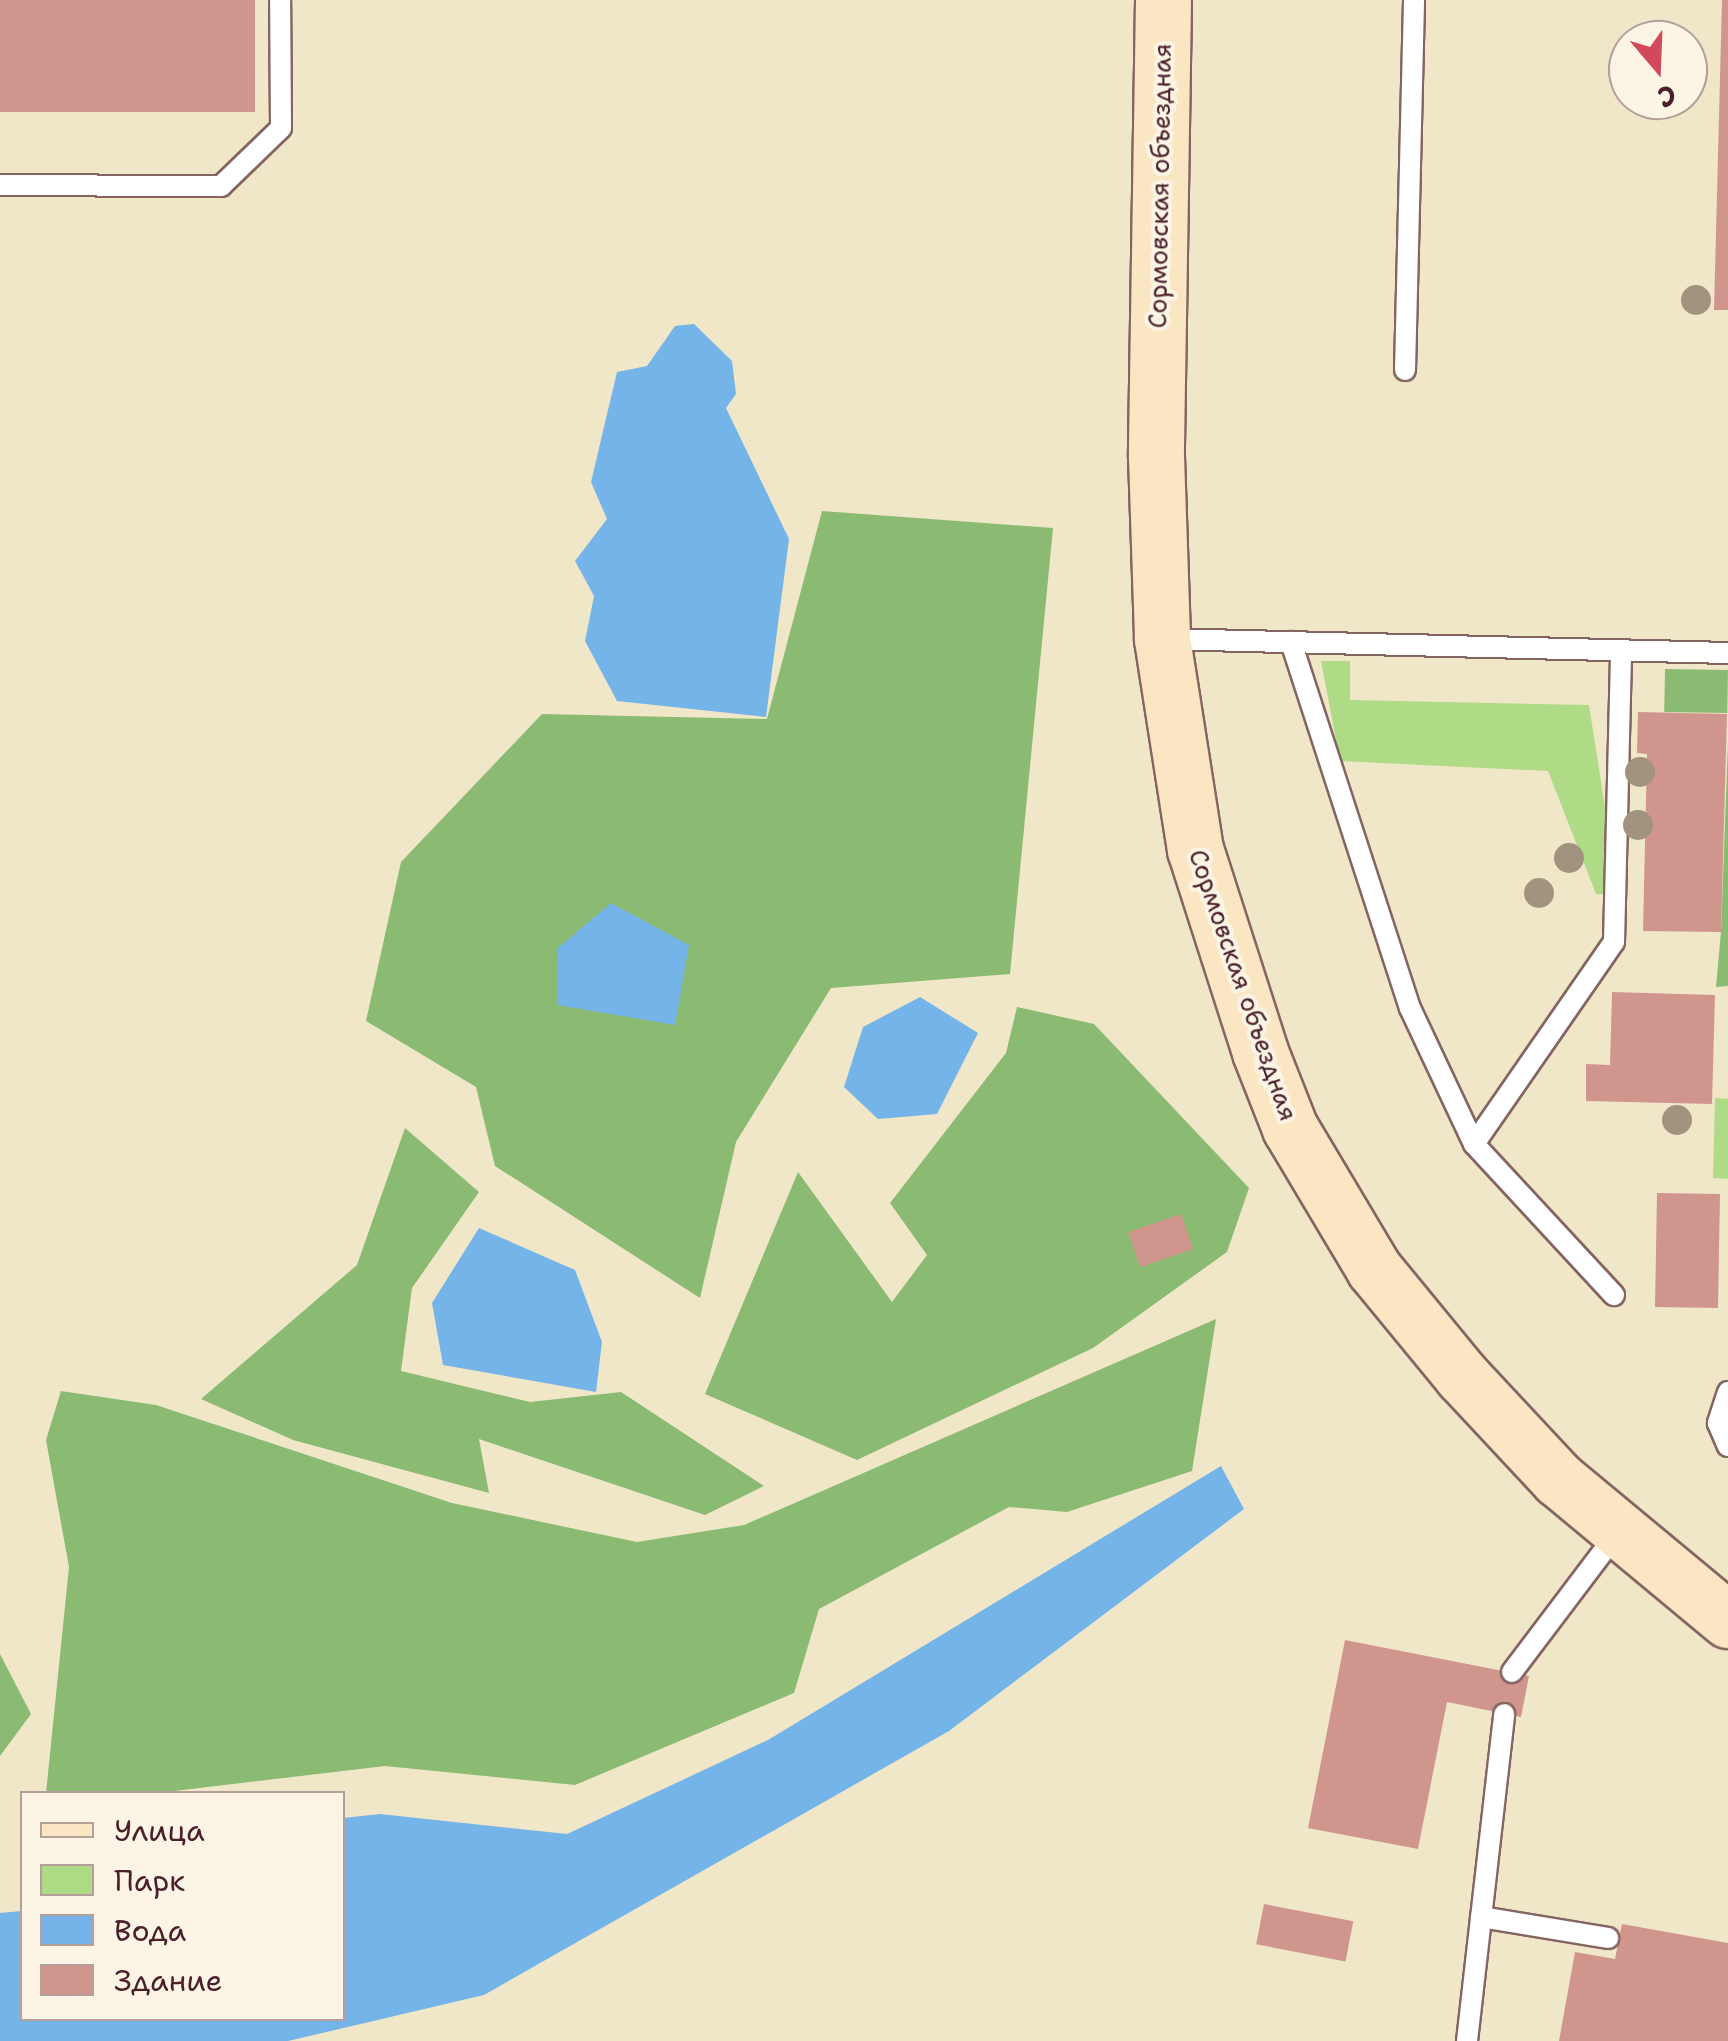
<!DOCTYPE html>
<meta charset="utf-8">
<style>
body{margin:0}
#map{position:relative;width:1728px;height:2041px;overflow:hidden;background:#f0e7c9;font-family:"Shantell Sans",sans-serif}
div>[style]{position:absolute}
.green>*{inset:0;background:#afda86}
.forest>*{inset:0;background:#8bba73;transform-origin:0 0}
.water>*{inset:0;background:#75b4e8}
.building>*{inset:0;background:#d0968d;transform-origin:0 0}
.roads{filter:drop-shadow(2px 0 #846562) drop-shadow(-2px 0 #846562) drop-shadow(0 2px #846562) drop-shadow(0 -2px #846562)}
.lane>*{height:20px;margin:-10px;padding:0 10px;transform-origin:10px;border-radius:10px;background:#fff}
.secondary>*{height:55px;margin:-27.5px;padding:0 27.5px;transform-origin:27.5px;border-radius:27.5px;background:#fbe6c4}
.trees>*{width:30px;height:30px;margin:-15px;border-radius:50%;background:#a2937f}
span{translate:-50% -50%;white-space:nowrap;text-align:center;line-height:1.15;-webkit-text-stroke:8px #fcf5e5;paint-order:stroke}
.street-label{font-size:25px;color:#4a1f2b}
.legend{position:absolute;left:20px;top:1791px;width:325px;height:230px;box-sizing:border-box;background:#fcf5e5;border:2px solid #b59f9b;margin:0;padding:12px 18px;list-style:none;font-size:30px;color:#4a1f2b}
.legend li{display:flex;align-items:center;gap:20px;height:50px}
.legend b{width:50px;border:2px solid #b59f9b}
.north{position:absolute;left:1608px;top:20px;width:100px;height:100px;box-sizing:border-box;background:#fcf5e5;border:2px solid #b59f9b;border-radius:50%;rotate:161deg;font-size:28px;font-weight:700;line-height:40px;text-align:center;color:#4a1f2b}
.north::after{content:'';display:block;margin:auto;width:35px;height:45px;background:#d1495b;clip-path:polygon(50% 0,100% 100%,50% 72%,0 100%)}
</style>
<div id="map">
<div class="green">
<div style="clip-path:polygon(1321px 661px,1350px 661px,1350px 700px,1589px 705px,1606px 814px,1604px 894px,1596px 894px,1548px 771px,1340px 761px)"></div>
<div style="clip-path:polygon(1715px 1098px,1728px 1099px,1728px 1179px,1713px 1178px)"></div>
</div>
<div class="forest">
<div style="clip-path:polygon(822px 511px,1053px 528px,1010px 974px,831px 988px,736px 1142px,700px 1298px,495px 1166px,476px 1087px,366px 1021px,401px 862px,542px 714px,767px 719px)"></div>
<div style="left:1665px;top:669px;width:63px;height:43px;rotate:1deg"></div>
<div style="clip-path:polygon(1728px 742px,1728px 986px,1716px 987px,1721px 932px)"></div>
<div style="clip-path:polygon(1017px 1007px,1094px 1024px,1249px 1188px,1227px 1252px,1093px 1348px,857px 1460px,705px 1394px,798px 1172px,892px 1302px,927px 1255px,890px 1203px,1006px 1053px)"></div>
<div style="clip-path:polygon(405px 1128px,479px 1192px,412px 1288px,401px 1371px,530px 1402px,621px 1392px,764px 1486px,705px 1515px,479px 1439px,489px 1493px,293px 1440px,201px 1399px,357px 1265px)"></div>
<div style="clip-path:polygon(1216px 1319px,1192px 1471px,1067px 1512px,1009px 1507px,819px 1609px,794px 1693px,575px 1785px,385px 1766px,157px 1793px,46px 1793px,69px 1567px,46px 1440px,61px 1391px,156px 1405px,452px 1503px,637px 1542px,744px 1525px)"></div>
<div style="clip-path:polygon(0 1654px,31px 1714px,0 1756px)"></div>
</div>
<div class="water">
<div style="clip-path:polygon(694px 324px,732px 361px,736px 394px,726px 408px,789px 539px,766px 717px,617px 701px,585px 641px,594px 596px,575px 561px,607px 519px,591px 482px,617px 372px,647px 366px,675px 326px)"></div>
<div style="clip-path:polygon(611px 903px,689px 945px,675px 1025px,557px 1005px,558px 948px)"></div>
<div style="clip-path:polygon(920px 997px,978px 1033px,937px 1114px,878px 1119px,844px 1087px,863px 1027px)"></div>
<div style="clip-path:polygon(479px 1228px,575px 1270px,602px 1342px,596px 1392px,443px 1365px,432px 1303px)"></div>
<div style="clip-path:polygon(1221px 1466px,1244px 1509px,949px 1731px,484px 1995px,288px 2041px,0 2041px,0 1913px,22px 1911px,22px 2018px,342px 2018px,343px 1818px,380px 1814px,567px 1834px,768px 1740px)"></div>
</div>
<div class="building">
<div style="left:0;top:0;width:255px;height:112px"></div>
<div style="clip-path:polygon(1722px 0,1728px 0,1728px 310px,1714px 310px)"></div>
<div style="clip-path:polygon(1638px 712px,1727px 714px,1721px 932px,1643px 931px,1647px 754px,1637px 753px)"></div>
<div style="clip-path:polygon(1612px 992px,1715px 995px,1712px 1104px,1586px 1101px,1586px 1064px,1610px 1065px)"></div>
<div style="left:1657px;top:1193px;width:63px;height:114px;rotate:1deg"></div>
<div style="left:1181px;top:1214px;width:37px;height:56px;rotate:71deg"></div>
<div style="clip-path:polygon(1345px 1640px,1529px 1676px,1521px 1717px,1447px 1702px,1418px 1849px,1308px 1828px)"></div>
<div style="left:1264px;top:1904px;width:91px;height:41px;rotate:11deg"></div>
<div style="clip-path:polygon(1622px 1924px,1728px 1943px,1728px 2041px,1559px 2041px,1575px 1952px,1615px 1959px)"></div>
</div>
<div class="roads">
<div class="lane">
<div style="left:0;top:185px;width:221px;rotate:0.3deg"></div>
<div style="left:221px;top:186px;width:83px;rotate:-44deg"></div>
<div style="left:281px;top:128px;width:128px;rotate:-90.4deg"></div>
<div style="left:1405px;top:370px;width:370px;rotate:-88.6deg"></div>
<div style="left:1164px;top:639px;width:564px;rotate:1.42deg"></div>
<div style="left:1291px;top:642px;width:385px;rotate:72deg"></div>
<div style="left:1410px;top:1008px;width:150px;rotate:64.8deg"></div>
<div style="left:1474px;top:1144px;width:206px;rotate:47.2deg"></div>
<div style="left:1474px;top:1144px;width:246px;rotate:-55.3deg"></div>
<div style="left:1614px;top:942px;width:292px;rotate:-88.6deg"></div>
<div style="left:1728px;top:1392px;width:33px;rotate:108deg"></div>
<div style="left:1718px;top:1423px;width:25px;rotate:67deg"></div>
<div style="left:1512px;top:1672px;width:174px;rotate:-52.9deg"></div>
<div style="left:1481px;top:1917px;width:129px;rotate:9.4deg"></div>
<div style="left:1467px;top:2041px;width:329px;rotate:-83.5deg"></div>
</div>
<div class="secondary">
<div style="left:1163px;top:0;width:456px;rotate:90.9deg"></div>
<div style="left:1156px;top:456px;width:183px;rotate:88.1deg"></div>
<div style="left:1162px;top:639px;width:213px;rotate:81.1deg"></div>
<div style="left:1195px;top:849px;width:213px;rotate:72.2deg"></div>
<div style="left:1260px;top:1052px;width:82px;rotate:68.5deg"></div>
<div style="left:1290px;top:1128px;width:164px;rotate:59.2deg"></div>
<div style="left:1374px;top:1269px;width:139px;rotate:50.6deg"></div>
<div style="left:1462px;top:1376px;width:141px;rotate:47deg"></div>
<div style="left:1558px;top:1479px;width:221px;rotate:39.7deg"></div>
</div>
</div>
<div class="trees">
<div style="left:1696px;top:300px"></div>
<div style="left:1640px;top:772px"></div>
<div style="left:1638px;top:825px"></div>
<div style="left:1569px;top:858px"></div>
<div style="left:1539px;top:893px"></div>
<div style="left:1677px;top:1120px"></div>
</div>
<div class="street-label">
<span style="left:1160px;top:186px;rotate:-89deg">Сормовская объездная</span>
<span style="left:1243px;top:985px;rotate:71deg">Сормовская объездная</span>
</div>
<ul class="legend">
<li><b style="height:12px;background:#fbe6c4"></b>Улица</li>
<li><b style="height:28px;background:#afda86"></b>Парк</li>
<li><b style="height:28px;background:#75b4e8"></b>Вода</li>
<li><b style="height:28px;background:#d0968d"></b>Здание</li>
</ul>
<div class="north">С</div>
</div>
